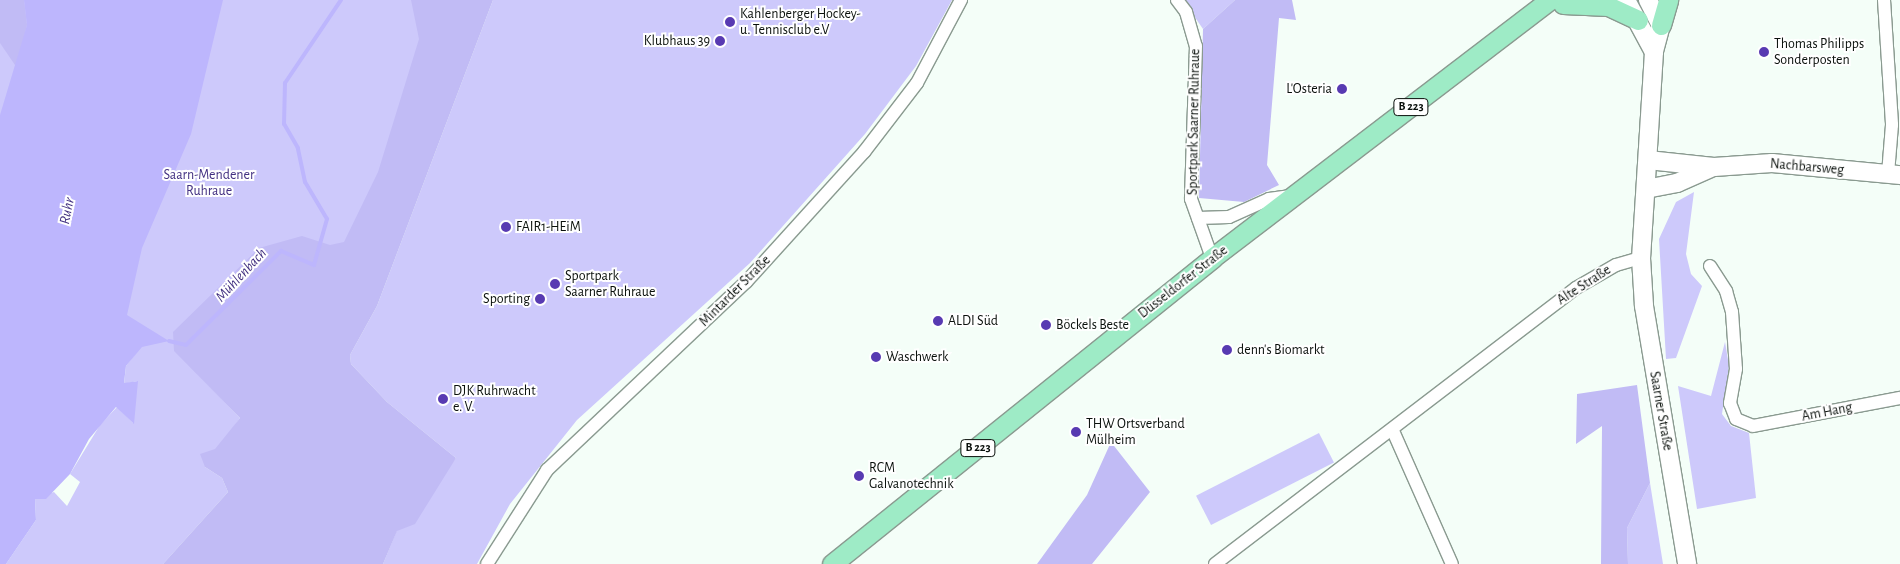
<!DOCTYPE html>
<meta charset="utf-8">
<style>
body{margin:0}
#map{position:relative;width:1900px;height:564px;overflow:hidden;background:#f4fef8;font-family:"Alegreya Sans",sans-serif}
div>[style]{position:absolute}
.green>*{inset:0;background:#cdc9fb;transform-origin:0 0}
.forest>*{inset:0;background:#c1bbf5}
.water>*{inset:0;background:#bdb6fd}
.stream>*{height:4px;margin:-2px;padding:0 2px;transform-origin:2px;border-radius:2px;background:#bdb6fd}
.roads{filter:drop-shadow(1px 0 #8a9a90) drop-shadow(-1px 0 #8a9a90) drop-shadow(0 1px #8a9a90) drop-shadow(0 -1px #8a9a90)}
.street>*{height:12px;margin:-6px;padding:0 6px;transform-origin:6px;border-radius:6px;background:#fff}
.secondary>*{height:18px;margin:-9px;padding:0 9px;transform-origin:9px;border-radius:9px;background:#fff}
.primary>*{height:19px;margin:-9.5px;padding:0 9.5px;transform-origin:9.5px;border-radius:9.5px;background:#9eebc6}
.dots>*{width:14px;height:14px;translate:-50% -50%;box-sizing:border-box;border:2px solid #fff;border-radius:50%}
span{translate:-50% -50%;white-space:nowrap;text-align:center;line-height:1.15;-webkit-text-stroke:4px #fff;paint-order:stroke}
.shield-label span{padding:1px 4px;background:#fff;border:1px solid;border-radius:4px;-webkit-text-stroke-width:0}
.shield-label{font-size:12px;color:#0a100c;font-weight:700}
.poi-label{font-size:14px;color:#0a100c}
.left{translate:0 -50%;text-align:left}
.right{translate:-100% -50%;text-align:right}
.street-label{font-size:14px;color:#0a100c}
.park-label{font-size:14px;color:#433182}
.water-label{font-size:15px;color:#402f7f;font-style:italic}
</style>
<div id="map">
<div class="green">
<div style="clip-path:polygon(0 0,472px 0,341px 358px,191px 367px,240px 418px,205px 467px,222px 478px,228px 492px,163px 564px,6px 564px,36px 520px,35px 499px,54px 492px,67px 506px,80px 482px,70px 474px,100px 425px,117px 407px,133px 423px,137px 381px,124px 384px,126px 366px,136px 353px,0 449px)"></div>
<div style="clip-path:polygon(493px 0,952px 0,916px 66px,865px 134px,750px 263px,577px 420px,510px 504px,477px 564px,383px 564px,397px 530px,456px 458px,387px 402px,351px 364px,350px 355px,377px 306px)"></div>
<div style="clip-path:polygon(1183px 0,1235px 0,1203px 29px)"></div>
<div style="clip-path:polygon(1694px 192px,1686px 254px,1691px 274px,1702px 286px,1676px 358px,1666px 359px,1659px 239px,1676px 202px)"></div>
<div style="clip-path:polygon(1725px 342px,1729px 366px,1722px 414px,1731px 426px,1749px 433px,1756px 498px,1697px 509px,1678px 386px,1711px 396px)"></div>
<div style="left:1319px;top:433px;width:33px;height:138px;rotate:63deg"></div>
<div style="clip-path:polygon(1650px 483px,1663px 564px,1628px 564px,1627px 528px)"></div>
</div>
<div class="forest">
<div style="clip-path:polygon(0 0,24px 0,27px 25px,17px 68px,0 43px)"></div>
<div style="clip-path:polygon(411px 0,493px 0,377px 306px,350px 355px,351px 364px,387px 402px,456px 458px,415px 524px,397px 531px,383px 564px,163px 564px,228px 492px,222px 478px,205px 467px,200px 454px,215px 449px,240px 418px,174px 351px,173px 332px,259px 248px,302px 236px,330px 245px,344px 242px,378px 172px,419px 39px)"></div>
<div style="clip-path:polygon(1235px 0,1292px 0,1296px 20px,1279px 18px,1267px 165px,1279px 185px,1244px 202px,1199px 198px,1203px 29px)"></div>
<div style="clip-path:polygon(1637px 385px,1650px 483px,1627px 528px,1628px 564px,1601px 564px,1602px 426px,1576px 444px,1577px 394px)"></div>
<div style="clip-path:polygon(1111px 442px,1150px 492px,1092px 564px,1037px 564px,1087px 495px)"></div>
</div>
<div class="water">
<div style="clip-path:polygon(24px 0,223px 0,191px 134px,142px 248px,127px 315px,169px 341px,142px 347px,126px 366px,124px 383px,138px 381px,134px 424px,116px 407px,89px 439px,70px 474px,46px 499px,35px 499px,36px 520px,6px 564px,0 564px,0 115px,27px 25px)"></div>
</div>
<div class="stream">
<div style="left:169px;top:341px;width:17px;rotate:13deg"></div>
<div style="left:186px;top:345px;width:134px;rotate:-44.7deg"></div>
<div style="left:281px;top:251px;width:36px;rotate:23deg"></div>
<div style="left:314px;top:265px;width:48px;rotate:-74.2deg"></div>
<div style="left:327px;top:219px;width:43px;rotate:-120.7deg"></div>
<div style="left:305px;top:182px;width:35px;rotate:-102deg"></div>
<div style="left:298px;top:148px;width:28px;rotate:-120deg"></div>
<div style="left:284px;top:124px;width:41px;rotate:-88.6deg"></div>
<div style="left:285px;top:83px;width:100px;rotate:-56deg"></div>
</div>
<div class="roads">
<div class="street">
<div style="left:1177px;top:0;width:15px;rotate:53deg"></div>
<div style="left:1186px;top:12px;width:35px;rotate:74deg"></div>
<div style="left:1196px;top:46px;width:153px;rotate:91.9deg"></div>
<div style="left:1191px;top:199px;width:63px;rotate:70.4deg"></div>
<div style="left:1884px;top:0;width:125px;rotate:86.3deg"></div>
<div style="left:1892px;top:125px;width:49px;rotate:94.7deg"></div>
<div style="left:1198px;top:218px;width:31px;rotate:-2deg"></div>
<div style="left:1229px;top:217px;width:44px;rotate:-24.2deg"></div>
<div style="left:1269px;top:199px;width:22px;rotate:-8deg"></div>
<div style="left:1710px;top:266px;width:30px;rotate:57deg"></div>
<div style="left:1726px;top:291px;width:22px;rotate:74deg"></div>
<div style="left:1732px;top:312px;width:57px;rotate:86deg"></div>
<div style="left:1736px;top:369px;width:35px;rotate:100deg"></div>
<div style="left:1730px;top:403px;width:17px;rotate:69deg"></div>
<div style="left:1736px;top:419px;width:18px;rotate:22deg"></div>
<div style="left:1753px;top:426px;width:150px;rotate:-10.8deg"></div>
<div style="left:1393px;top:431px;width:145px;rotate:66.1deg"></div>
<div style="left:487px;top:564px;width:112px;rotate:-57.4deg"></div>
<div style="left:547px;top:470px;width:274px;rotate:-43.4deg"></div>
<div style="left:746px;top:282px;width:176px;rotate:-47.8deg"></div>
<div style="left:864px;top:152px;width:87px;rotate:-52.5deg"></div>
<div style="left:917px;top:83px;width:94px;rotate:-62.1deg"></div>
<div style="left:1215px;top:564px;width:454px;rotate:-37.4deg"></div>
<div style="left:1576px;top:288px;width:46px;rotate:-29.9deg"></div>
<div style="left:1616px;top:265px;width:26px;rotate:-16deg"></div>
</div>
<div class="secondary">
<div style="left:1626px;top:0;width:59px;rotate:61.7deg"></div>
<div style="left:1648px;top:0;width:28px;rotate:63deg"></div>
<div style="left:1661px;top:25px;width:28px;rotate:105deg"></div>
<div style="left:1654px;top:52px;width:206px;rotate:93.6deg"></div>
<div style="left:1641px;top:258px;width:48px;rotate:86.4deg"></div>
<div style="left:1644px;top:306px;width:262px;rotate:80.5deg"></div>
<div style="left:1648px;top:160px;width:66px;rotate:6.1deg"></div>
<div style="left:1714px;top:167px;width:58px;rotate:-3.9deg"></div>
<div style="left:1772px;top:163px;width:129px;rotate:5.4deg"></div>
<div style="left:1646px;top:189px;width:32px;rotate:-11deg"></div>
<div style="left:1677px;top:183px;width:37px;rotate:-24deg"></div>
</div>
<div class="primary">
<div style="left:1563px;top:4px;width:45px;rotate:2.5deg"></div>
<div style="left:1608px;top:6px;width:33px;rotate:25deg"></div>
<div style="left:1661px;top:25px;width:26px;rotate:-74deg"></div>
<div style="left:832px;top:564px;width:488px;rotate:-38.8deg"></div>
<div style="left:1212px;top:258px;width:425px;rotate:-37.4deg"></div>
</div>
</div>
<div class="dots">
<div style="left:730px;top:22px;background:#583ab2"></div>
<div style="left:720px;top:41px;background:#583ab2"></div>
<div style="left:1764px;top:52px;background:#583ab2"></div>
<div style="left:1342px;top:89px;background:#583ab2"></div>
<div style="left:506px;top:227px;background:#583ab2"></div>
<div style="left:555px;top:284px;background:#583ab2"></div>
<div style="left:540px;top:299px;background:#583ab2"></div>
<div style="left:938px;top:321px;background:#583ab2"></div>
<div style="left:1046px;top:325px;background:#583ab2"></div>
<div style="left:1227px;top:350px;background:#583ab2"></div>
<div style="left:876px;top:357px;background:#583ab2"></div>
<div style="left:443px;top:399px;background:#583ab2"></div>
<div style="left:1076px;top:432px;background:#583ab2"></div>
<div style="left:859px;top:476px;background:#583ab2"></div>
</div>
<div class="shield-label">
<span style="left:1411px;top:107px">B 223</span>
<span style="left:978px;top:448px">B 223</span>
</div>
<div class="poi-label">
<span class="left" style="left:740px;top:22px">Kahlenberger Hockey-<br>u. Tennisclub e.V</span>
<span class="right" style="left:710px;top:41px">Klubhaus 39</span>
<span class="left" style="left:1774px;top:52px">Thomas Philipps<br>Sonderposten</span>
<span class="right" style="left:1332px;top:89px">L'Osteria</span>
<span class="left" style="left:516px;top:227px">FAIR1-HEiM</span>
<span class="left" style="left:565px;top:284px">Sportpark<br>Saarner Ruhraue</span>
<span class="right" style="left:530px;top:299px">Sporting</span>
<span class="left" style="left:948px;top:321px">ALDI Süd</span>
<span class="left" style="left:1056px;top:325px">Böckels Beste</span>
<span class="left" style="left:1237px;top:350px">denn's Biomarkt</span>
<span class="left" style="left:886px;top:357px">Waschwerk</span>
<span class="left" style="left:453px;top:399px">DJK Ruhrwacht<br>e. V.</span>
<span class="left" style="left:1086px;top:432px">THW Ortsverband<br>Mülheim</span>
<span class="left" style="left:869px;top:476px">RCM<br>Galvanotechnik</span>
</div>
<div class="street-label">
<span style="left:1194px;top:122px;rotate:-89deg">Sportpark Saarner Ruhraue</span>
<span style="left:1807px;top:167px;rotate:5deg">Nachbarsweg</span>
<span style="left:1183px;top:282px;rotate:-38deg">Düsseldorfer Straße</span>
<span style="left:1584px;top:285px;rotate:-33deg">Alte Straße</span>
<span style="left:735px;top:291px;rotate:-45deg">Mintarder Straße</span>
<span style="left:1661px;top:411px;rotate:80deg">Saarner Straße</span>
<span style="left:1827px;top:412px;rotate:-11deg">Am Hang</span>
</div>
<div class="park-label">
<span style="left:209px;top:183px">Saarn-Mendener<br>Ruhraue</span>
</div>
<div class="water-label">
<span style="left:67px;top:211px;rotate:-79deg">Ruhr</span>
<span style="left:241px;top:275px;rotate:-47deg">Mühlenbach</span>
</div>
</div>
